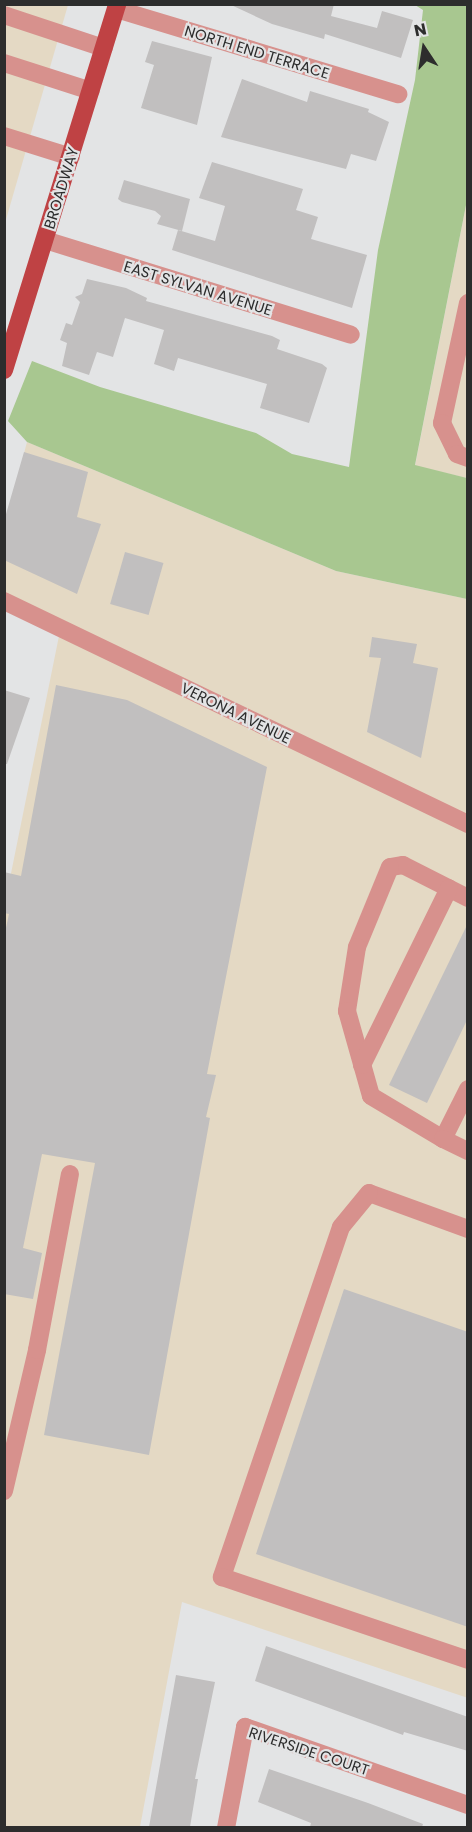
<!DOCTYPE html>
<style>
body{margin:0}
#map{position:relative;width:472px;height:1832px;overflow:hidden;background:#e3e4e5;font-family:Poppins,sans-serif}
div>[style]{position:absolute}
.industrial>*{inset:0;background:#e4d9c4}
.green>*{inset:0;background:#a8c790}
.building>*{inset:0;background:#c1bfbf;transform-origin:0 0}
.minor>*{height:18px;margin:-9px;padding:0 9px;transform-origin:9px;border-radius:9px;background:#d7918d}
.major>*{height:18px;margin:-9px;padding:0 9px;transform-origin:9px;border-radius:9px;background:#bf4244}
span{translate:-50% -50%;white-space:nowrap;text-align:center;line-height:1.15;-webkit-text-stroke:4.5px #e3e4e5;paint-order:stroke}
.street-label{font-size:15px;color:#2d2d2d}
.frame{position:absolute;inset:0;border:6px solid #2d2d2d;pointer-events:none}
.north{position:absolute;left:394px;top:18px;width:60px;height:60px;-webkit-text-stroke:4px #e3e4e5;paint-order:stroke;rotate:348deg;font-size:16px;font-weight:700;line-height:24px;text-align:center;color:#2d2d2d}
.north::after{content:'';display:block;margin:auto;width:21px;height:27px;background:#2d2d2d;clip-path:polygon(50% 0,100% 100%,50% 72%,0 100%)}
</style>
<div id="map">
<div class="industrial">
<div style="clip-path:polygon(5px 5px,68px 5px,5px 223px)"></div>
<div style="clip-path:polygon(467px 200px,467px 478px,415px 466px)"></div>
<div style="clip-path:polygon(27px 442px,336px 571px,467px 599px,468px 1698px,182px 1602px,140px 1827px,5px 1828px,4px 908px,61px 626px,5px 598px,5px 526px)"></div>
</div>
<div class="green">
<div style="clip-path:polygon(415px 5px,467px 5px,467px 200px,415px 465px,467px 478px,467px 599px,336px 571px,27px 442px,8px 421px,32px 361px,100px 387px,256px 433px,292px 454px,349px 467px,378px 250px,415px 80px,423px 10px)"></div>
</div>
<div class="building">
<div style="clip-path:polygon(229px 4px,334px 4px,331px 16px,377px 28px,382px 11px,413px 20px,401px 58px,325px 34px,324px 39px,272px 24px)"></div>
<div style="clip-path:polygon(152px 41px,212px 57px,197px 125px,141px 108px,154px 65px,145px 62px)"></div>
<div style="clip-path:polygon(242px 79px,307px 102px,310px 91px,369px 109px,368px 112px,389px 122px,376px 161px,351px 154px,346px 169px,221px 137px)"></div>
<div style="clip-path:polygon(212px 162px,303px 189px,296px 210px,318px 217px,311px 239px,367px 255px,352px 308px,172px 250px,178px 230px,215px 241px,225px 206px,199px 198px)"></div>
<div style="clip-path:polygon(124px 180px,190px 199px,182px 231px,157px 224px,161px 216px,155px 211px,122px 202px,118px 199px)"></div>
<div style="clip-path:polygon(87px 279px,126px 288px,147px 298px,146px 301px,272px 336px,280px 340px,277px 349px,322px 364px,327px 368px,309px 423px,260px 408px,267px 384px,178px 358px,174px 371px,154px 364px,164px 330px,125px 318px,113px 357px,97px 352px,89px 375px,62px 366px,67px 343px,60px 340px,66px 323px,72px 325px,80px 302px,75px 297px,82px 294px)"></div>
<div style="clip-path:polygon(24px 452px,88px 472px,77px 517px,101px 524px,77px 594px,4px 560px,4px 521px)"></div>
<div style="left:125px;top:552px;width:40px;height:54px;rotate:16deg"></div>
<div style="clip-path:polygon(372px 637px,417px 644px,413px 663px,438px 668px,421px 758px,367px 732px,381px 658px,369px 657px)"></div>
<div style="clip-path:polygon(56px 685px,127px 700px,267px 767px,207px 1074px,216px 1075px,206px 1117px,210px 1118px,149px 1455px,44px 1435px,95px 1163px,42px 1154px,23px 1248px,42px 1253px,33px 1299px,4px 1294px,4px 937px,9px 914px,4px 913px,4px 872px,21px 876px)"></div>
<div style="clip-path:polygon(4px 690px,30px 698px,7px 764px,4px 764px)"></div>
<div style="clip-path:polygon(468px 923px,468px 1018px,427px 1103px,389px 1085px)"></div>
<div style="clip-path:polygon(344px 1289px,468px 1332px,468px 1627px,256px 1554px)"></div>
<div style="clip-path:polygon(266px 1646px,468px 1717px,468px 1751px,404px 1732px,403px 1735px,255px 1681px)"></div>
<div style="clip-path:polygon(176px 1675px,215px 1682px,195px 1779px,198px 1779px,190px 1827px,149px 1827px)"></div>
<div style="clip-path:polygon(269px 1769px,368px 1803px,423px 1824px,422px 1827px,310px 1827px,311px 1823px,258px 1802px)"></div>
</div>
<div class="minor">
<div style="left:116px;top:9px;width:295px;rotate:16.8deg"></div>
<div style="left:4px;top:15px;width:105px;rotate:18.3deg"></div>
<div style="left:4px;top:63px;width:91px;rotate:17.8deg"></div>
<div style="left:4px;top:136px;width:70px;rotate:17.4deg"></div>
<div style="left:45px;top:240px;width:320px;rotate:17.2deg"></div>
<div style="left:468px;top:303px;width:123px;rotate:102.2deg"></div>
<div style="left:442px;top:423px;width:34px;rotate:64deg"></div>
<div style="left:457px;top:454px;width:12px;rotate:20deg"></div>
<div style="left:4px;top:601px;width:515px;rotate:25.67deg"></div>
<div style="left:468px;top:898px;width:73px;rotate:-153.1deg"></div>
<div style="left:403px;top:865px;width:13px;rotate:171deg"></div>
<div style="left:390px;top:867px;width:87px;rotate:112.4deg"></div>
<div style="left:357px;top:947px;width:65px;rotate:98.9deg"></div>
<div style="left:347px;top:1011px;width:88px;rotate:74.2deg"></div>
<div style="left:371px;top:1096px;width:84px;rotate:30.8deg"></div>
<div style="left:443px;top:1139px;width:56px;rotate:-63.4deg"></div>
<div style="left:362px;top:1065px;width:197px;rotate:-63.8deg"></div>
<div style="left:443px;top:1139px;width:28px;rotate:26deg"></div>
<div style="left:468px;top:1229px;width:105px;rotate:-160deg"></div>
<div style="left:369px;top:1193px;width:44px;rotate:129.5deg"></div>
<div style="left:341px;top:1227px;width:370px;rotate:108.8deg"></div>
<div style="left:222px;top:1577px;width:260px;rotate:18.6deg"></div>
<div style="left:4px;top:1491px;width:145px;rotate:-76.8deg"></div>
<div style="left:37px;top:1350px;width:179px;rotate:-79.4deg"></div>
<div style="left:226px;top:1828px;width:103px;rotate:-79.3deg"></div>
<div style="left:245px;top:1727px;width:236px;rotate:19.3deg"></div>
</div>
<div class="major">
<div style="left:4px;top:370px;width:383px;rotate:-72.8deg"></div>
</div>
<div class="street-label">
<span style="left:257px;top:52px;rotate:17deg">NORTH END TERRACE</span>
<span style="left:61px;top:188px;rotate:-73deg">BROADWAY</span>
<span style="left:198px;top:288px;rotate:17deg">EAST SYLVAN AVENUE</span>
<span style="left:236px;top:713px;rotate:26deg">VERONA AVENUE</span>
<span style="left:309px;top:1751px;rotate:18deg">RIVERSIDE COURT</span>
</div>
<div class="frame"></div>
<div class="north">N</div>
</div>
